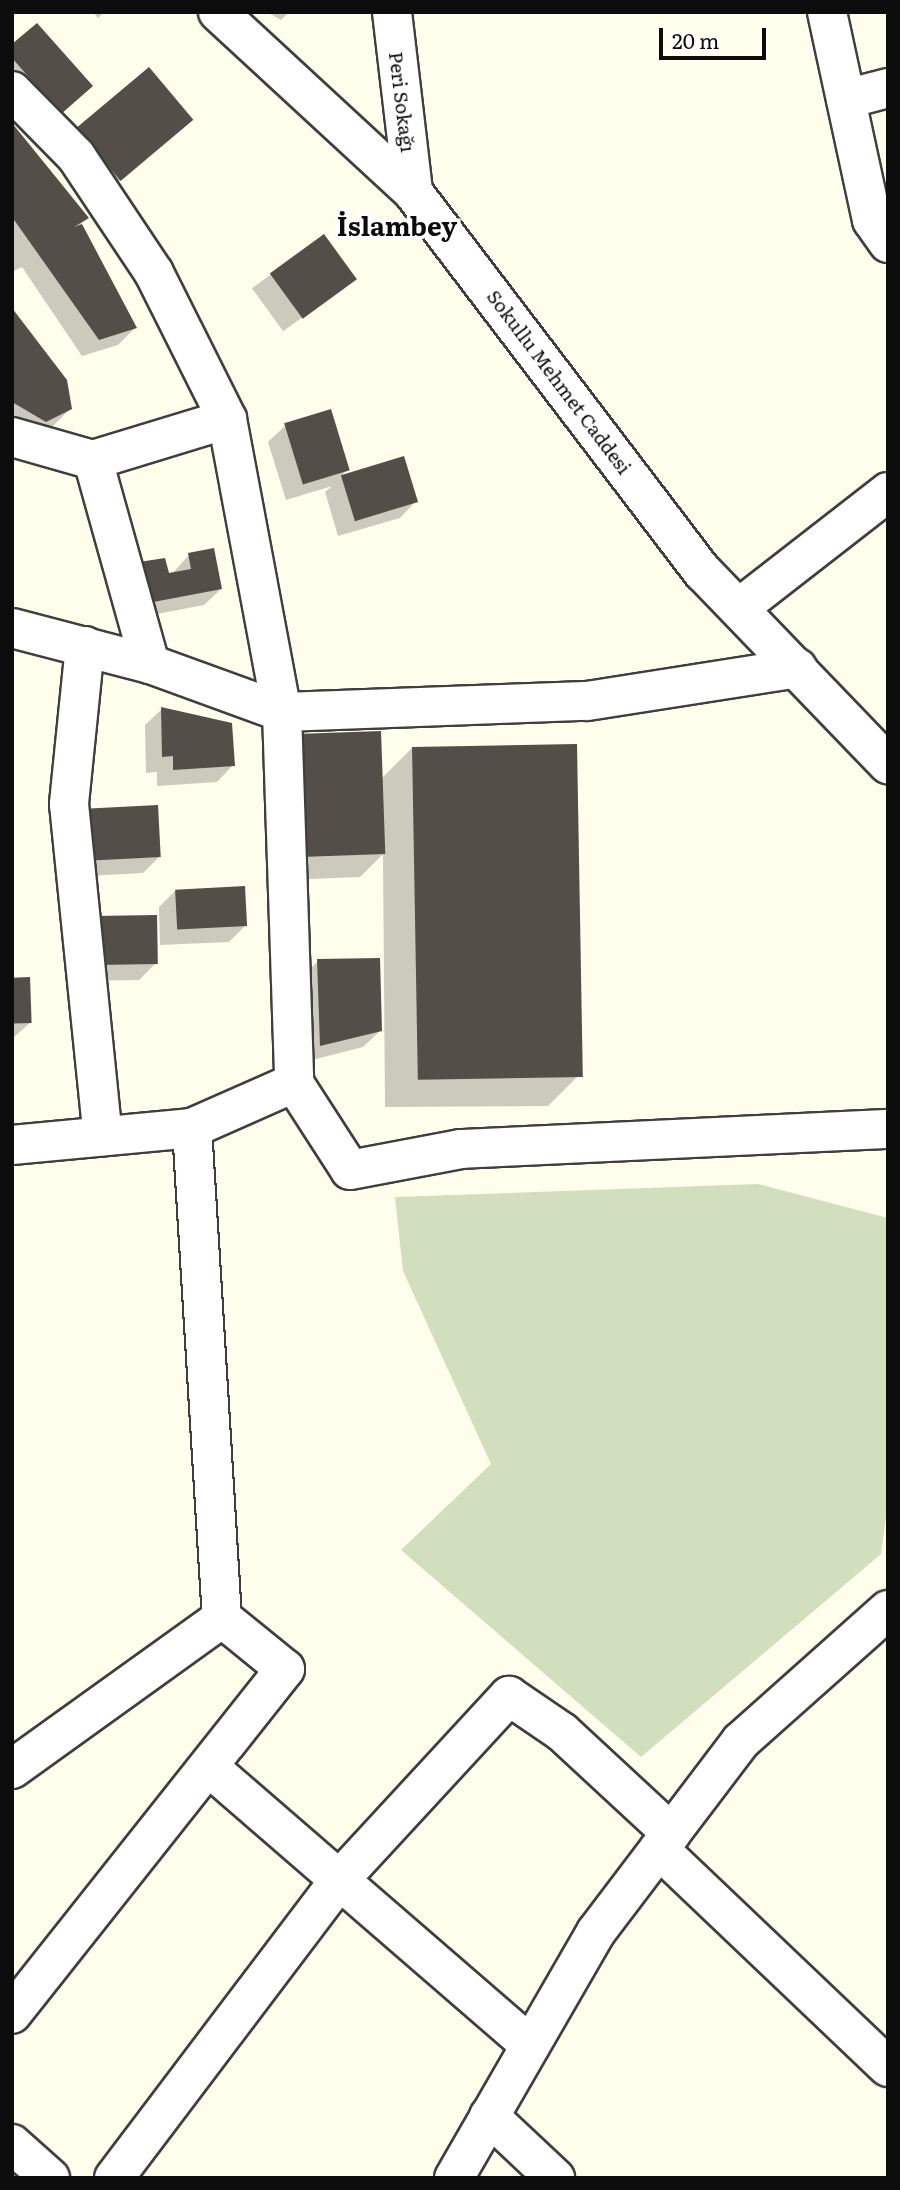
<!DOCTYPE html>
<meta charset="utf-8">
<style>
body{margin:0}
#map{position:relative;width:900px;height:2190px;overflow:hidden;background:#fffdeb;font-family:Literata,serif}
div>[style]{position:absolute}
.cemetery>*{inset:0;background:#d1dfbe}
.shadow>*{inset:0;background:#0003;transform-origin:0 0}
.building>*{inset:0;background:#544e49;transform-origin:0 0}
.roads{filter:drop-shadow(2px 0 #3f3f3f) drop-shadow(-2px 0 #3f3f3f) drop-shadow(0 2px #3f3f3f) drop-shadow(0 -2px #3f3f3f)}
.minor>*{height:38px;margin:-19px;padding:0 19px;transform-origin:19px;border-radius:19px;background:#fff}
span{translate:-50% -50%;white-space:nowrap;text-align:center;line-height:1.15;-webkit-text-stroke:7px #fff;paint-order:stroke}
.street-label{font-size:19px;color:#0c0c0c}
.district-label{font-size:26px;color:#0c0c0c;font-weight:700}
.frame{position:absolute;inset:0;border:14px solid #0c0c0c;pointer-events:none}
.scale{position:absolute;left:659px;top:28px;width:107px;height:32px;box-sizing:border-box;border:4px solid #0c0c0c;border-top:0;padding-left:9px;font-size:21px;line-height:24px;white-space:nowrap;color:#0c0c0c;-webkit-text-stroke:5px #fff;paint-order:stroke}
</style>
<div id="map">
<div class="cemetery">
<div style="clip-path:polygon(758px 1184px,888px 1218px,888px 1503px,881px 1554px,641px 1757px,401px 1550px,491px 1464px,403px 1271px,395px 1197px)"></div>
</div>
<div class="shadow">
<div style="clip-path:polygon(93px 12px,104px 12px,98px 18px)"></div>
<div style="clip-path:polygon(267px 12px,289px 12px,281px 20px)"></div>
<div style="clip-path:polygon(12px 47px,91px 86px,44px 130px,12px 94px)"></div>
<div style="clip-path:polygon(190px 120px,94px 203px,53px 153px,77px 129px)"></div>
<div style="clip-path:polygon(12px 125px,87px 218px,80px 225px,135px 328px,118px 345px,82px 356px,22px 267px,12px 272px)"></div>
<div style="left:324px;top:236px;width:53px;height:89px;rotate:54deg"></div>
<div style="clip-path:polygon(12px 311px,70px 409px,46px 433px,12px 440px)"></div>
<div style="clip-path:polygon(285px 426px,348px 469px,341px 476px,403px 458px,416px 501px,400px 518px,338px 536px,325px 492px,332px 486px,286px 500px,268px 442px)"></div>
<div style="clip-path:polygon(189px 555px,221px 589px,204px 605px,131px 619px)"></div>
<div style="clip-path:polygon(162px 709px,233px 765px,217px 782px,157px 786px,157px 772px,146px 773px,145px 725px)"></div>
<div style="clip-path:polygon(304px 735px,381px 779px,413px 747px,578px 1076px,548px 1106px,385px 1107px,383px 854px,360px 877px,284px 880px,280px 759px)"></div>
<div style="clip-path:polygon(81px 810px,160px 856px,143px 873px,67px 877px)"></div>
<div style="clip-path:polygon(175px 891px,245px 926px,229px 942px,160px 945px,159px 907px)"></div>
<div style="clip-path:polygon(79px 934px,156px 963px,139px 980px,80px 981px)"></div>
<div style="clip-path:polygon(318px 961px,380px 1031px,363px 1047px,304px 1062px,302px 977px)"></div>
<div style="clip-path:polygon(12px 980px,31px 1022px,12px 1039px)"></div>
</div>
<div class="building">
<div style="clip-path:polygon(37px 23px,93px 86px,61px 114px,12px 58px,12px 44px)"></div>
<div style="left:149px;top:67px;width:69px;height:95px;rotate:50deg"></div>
<div style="clip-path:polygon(12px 123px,89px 218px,74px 227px,82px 224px,137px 328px,99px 340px,12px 217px)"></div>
<div style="left:324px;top:234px;width:56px;height:67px;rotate:54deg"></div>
<div style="clip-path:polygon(12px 308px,67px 380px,72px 409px,46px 422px,12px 402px)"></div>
<div style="left:331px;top:409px;width:64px;height:49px;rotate:73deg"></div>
<div style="left:404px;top:456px;width:48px;height:66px;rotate:73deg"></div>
<div style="clip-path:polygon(214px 548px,222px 589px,148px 603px,139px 562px,165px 558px,169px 573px,191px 569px,188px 553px)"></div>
<div style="clip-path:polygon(161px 707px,232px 723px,235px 766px,173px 770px,173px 756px,162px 757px)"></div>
<div style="left:381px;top:731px;width:123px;height:78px;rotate:88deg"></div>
<div style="left:577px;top:744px;width:333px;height:165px;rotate:89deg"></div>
<div style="left:158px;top:805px;width:52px;height:78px;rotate:87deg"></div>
<div style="left:245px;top:886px;width:40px;height:70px;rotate:87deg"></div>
<div style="left:157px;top:915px;width:49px;height:62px;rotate:89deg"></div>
<div style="clip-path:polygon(380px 958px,382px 1031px,320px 1046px,317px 959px)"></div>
<div style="left:30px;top:977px;width:46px;height:18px;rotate:88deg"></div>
</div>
<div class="roads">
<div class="minor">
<div style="left:218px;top:12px;width:265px;rotate:42.7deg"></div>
<div style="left:413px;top:192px;width:478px;rotate:52.7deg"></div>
<div style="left:703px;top:572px;width:267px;rotate:46.1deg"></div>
<div style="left:392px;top:12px;width:181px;rotate:83.3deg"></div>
<div style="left:827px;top:12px;width:213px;rotate:77.8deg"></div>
<div style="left:872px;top:220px;width:28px;rotate:55deg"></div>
<div style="left:12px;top:91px;width:91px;rotate:45.4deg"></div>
<div style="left:76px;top:156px;width:141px;rotate:56.3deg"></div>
<div style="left:154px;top:273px;width:163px;rotate:63.4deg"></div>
<div style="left:227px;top:419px;width:298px;rotate:79.4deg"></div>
<div style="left:282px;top:712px;width:371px;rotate:88.1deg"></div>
<div style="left:294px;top:1083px;width:103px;rotate:57.2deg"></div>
<div style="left:350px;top:1170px;width:113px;rotate:-10.7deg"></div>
<div style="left:461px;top:1149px;width:427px;rotate:-2.7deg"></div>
<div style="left:846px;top:99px;width:43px;rotate:-14.7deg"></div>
<div style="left:12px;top:437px;width:84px;rotate:15.9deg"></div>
<div style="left:93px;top:460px;width:140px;rotate:-17deg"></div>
<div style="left:93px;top:460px;width:212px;rotate:74.4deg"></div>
<div style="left:739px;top:608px;width:189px;rotate:-37.9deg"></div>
<div style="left:12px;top:628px;width:143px;rotate:14.6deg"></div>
<div style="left:150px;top:664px;width:140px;rotate:20deg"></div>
<div style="left:282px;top:712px;width:305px;rotate:-2.1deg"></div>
<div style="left:587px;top:701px;width:213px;rotate:-8.9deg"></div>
<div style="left:85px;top:646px;width:159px;rotate:95.8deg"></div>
<div style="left:69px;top:804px;width:334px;rotate:84.2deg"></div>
<div style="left:192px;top:1128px;width:491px;rotate:86.5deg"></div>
<div style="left:12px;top:1145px;width:181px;rotate:-5.4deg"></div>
<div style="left:192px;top:1128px;width:111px;rotate:-23.8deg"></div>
<div style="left:209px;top:1767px;width:425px;rotate:40.9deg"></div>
<div style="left:12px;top:1769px;width:259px;rotate:-35.7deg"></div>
<div style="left:222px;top:1618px;width:81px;rotate:39deg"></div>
<div style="left:285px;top:1669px;width:440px;rotate:128.4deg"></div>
<div style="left:659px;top:1849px;width:316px;rotate:43.6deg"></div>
<div style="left:489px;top:2116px;width:91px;rotate:43.2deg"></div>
<div style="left:12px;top:2144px;width:51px;rotate:41.8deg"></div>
<div style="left:114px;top:2178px;width:376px;rotate:-52.9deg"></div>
<div style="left:341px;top:1878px;width:248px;rotate:-47.3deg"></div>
<div style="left:509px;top:1696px;width:64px;rotate:34.2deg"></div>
<div style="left:562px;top:1732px;width:149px;rotate:42.8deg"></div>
<div style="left:454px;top:2178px;width:284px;rotate:-60deg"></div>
<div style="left:596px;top:1932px;width:240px;rotate:-52.8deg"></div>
<div style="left:741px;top:1741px;width:197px;rotate:-41.7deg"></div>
</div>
</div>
<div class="street-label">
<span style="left:402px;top:102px;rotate:83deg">Peri Sokağı</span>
<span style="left:559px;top:382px;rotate:53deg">Sokullu Mehmet Caddesi</span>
</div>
<div class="district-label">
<span style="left:397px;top:225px">İslambey</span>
</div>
<div class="frame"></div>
<div class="scale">20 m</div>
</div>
